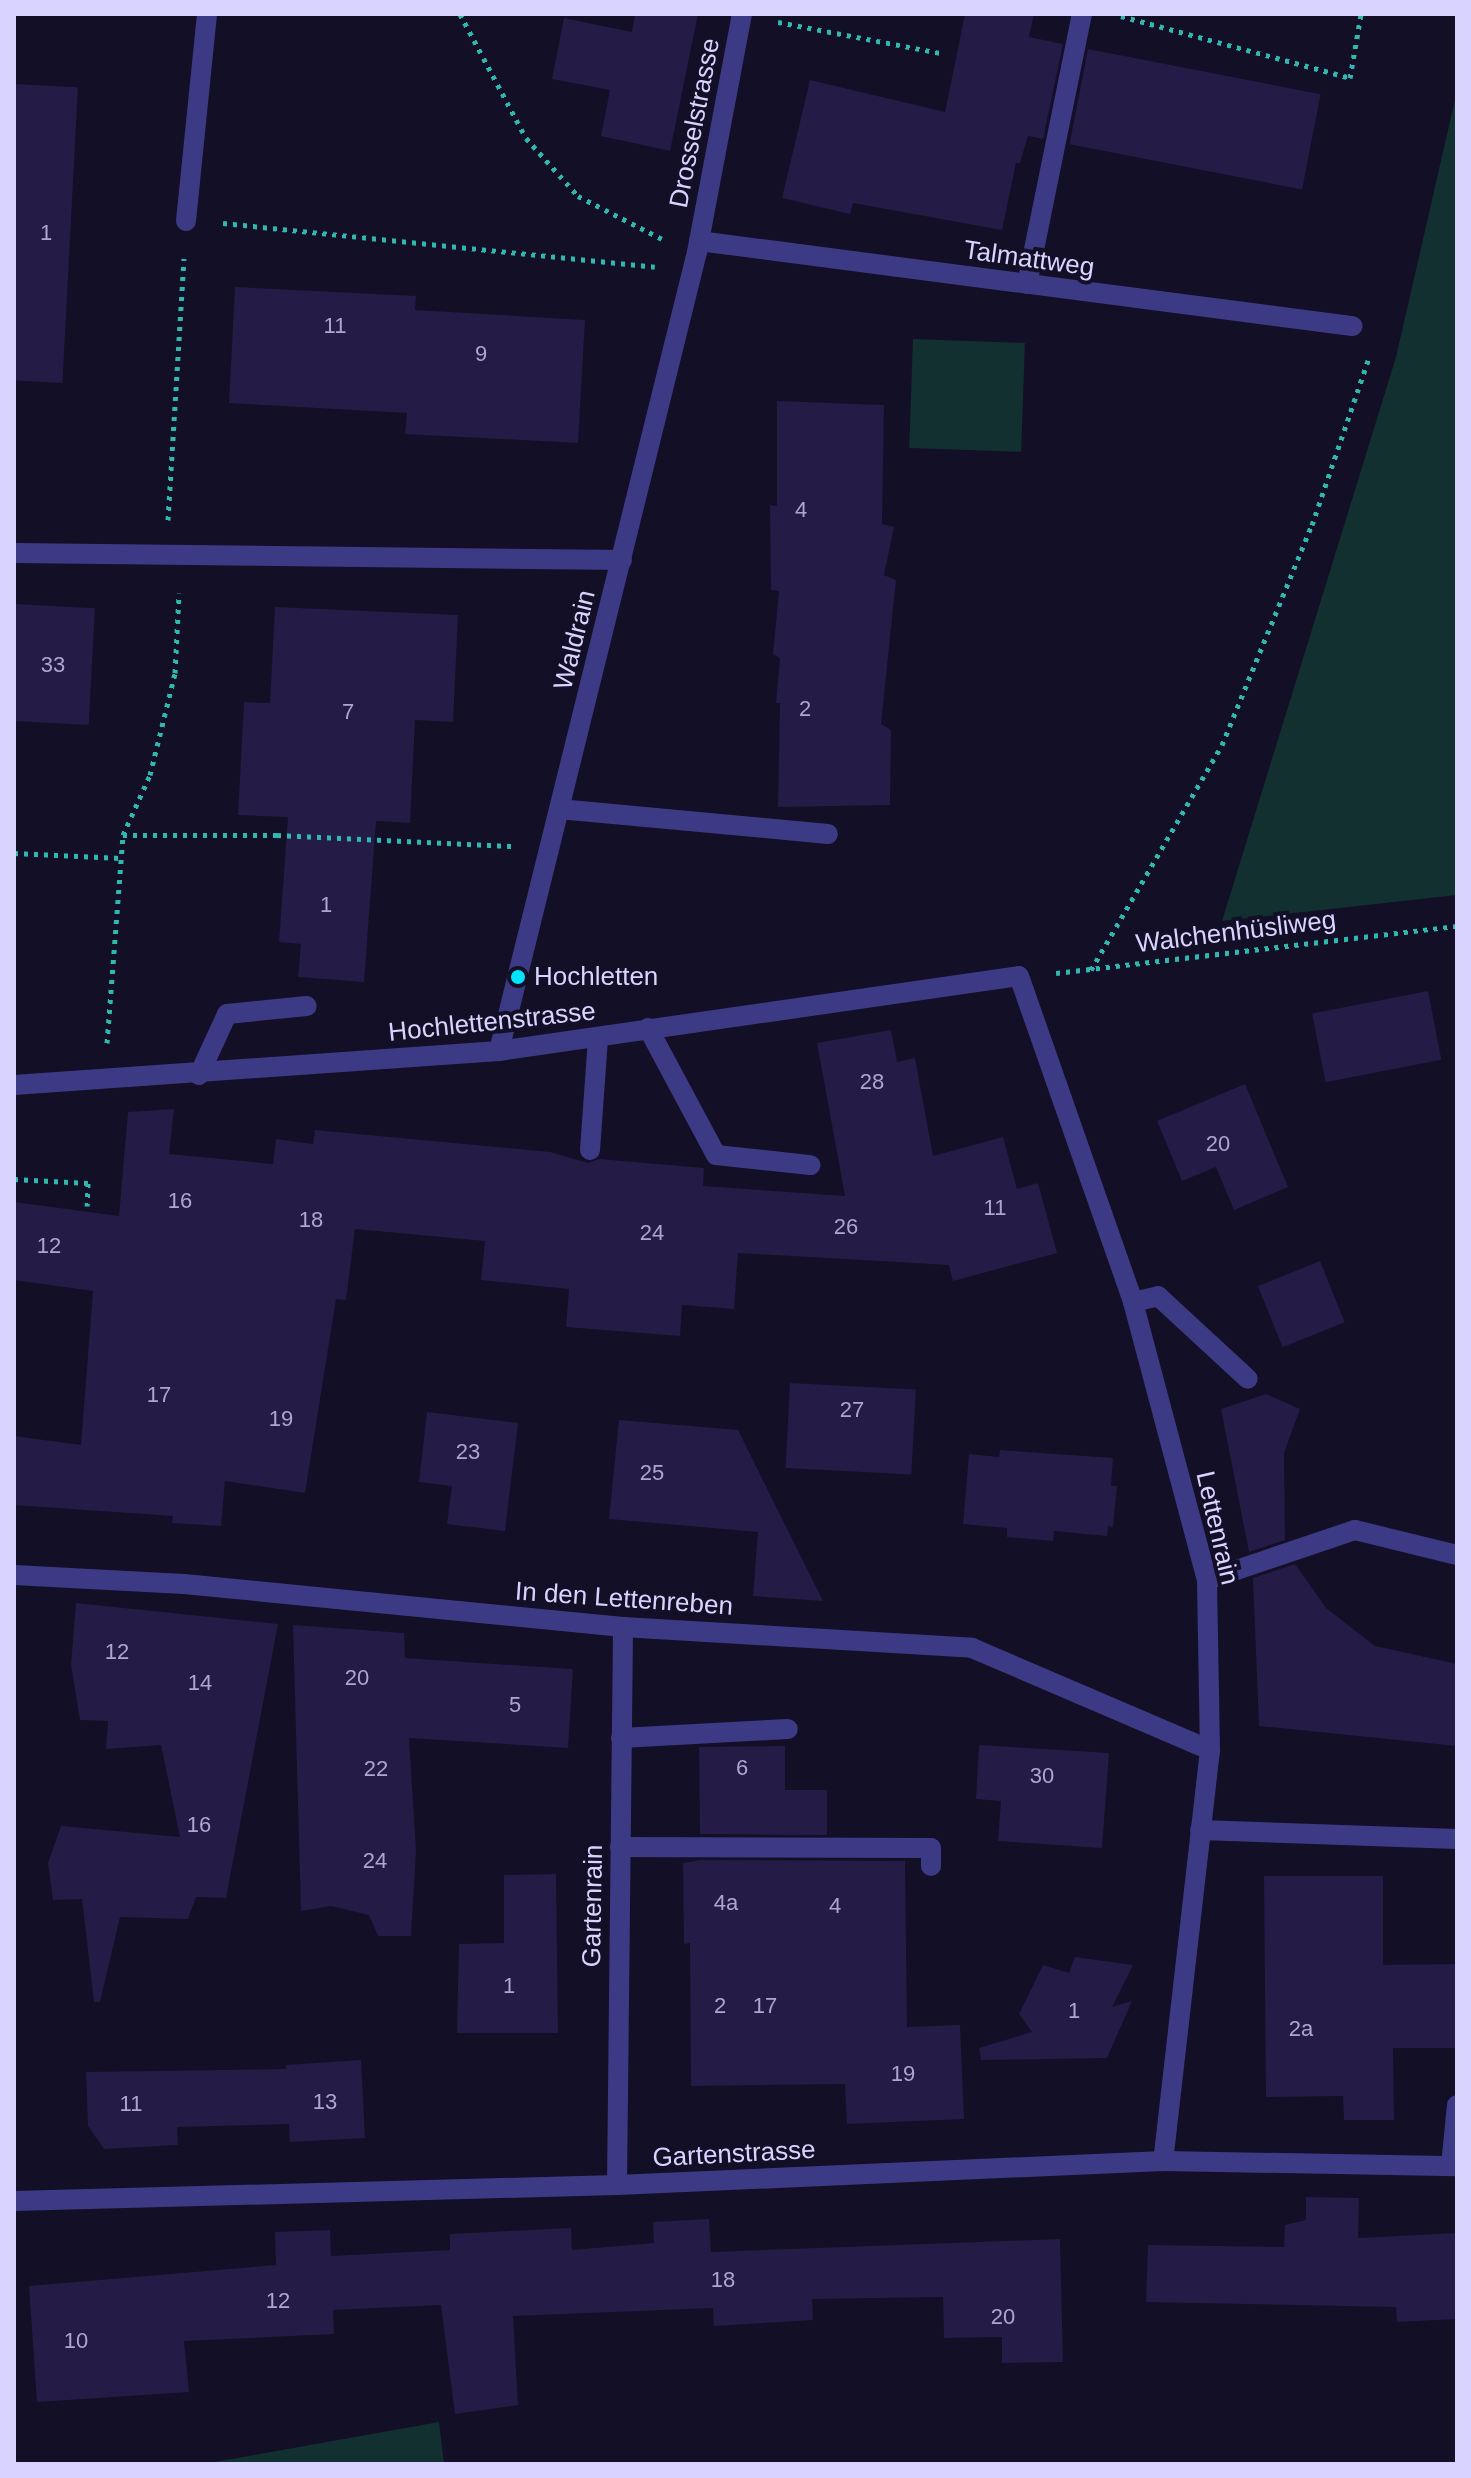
<!DOCTYPE html>
<meta charset="utf-8">
<style>
body{margin:0}
#map{position:relative;width:1471px;height:2478px;overflow:hidden;background:#130f26;font-family:Helvetica,sans-serif}
div>[style]{position:absolute}
.green>*{inset:0;background:#12302f;transform-origin:0 0}
.building>*{inset:0;background:#241b47;transform-origin:0 0}
.path>*{height:5px;margin-top:-2.5px;transform-origin:0;background:repeating-linear-gradient(90deg,#2fb8b0 0 4px,transparent 0 10px)}
.service>*{height:20px;margin:-10px;padding:0 10px;transform-origin:10px;border-radius:10px;background:#3d3a85}
.minor>*{height:20px;margin:-10px;padding:0 10px;transform-origin:10px;border-radius:10px;background:#3d3a85}
.dots>*{width:22px;height:22px;translate:-50% -50%;box-sizing:border-box;border:4px solid #130f26;border-radius:50%}
span{translate:-50% -50%;white-space:nowrap;text-align:center;line-height:1.15;-webkit-text-stroke:8px #130f26;paint-order:stroke}
.number-label{font-size:22px;color:#aca6d1}
.number-label span{-webkit-text-stroke-width:0}
.street-label{font-size:26px;color:#d9d4ff}
.poi-label{font-size:26px;color:#d9d4ff}
.left{translate:0 -50%;text-align:left}
.frame{position:absolute;inset:0;border:16px solid #d9d4ff;pointer-events:none}
</style>
<div id="map">
<div class="green">
<div style="clip-path:polygon(1457px 91px,1457px 895px,1222px 921px,1396px 357px)"></div>
<div style="left:913px;top:339px;width:112px;height:109px;rotate:2deg"></div>
<div style="clip-path:polygon(439px 2422px,444px 2464px,204px 2464px)"></div>
</div>
<div class="building">
<div style="clip-path:polygon(635px 14px,698px 14px,670px 151px,601px 136px,610px 90px,552px 79px,564px 18px,632px 32px)"></div>
<div style="clip-path:polygon(965px 14px,1034px 14px,1029px 37px,1063px 44px,1043px 139px,1028px 136px,1020px 163px,1016px 163px,1002px 230px,853px 203px,850px 214px,782px 198px,810px 80px,945px 112px)"></div>
<div style="left:1088px;top:49px;width:237px;height:97px;rotate:11deg"></div>
<div style="left:14px;top:84px;width:64px;height:296px;rotate:3deg"></div>
<div style="clip-path:polygon(235px 287px,416px 296px,415px 310px,585px 320px,578px 443px,405px 434px,407px 413px,229px 403px)"></div>
<div style="clip-path:polygon(777px 401px,884px 405px,882px 524px,894px 527px,884px 575px,896px 580px,881px 724px,891px 730px,890px 805px,778px 807px,780px 703px,776px 703px,780px 658px,773px 654px,779px 591px,771px 590px,770px 505px,777px 506px)"></div>
<div style="left:14px;top:604px;width:81px;height:117px;rotate:3deg"></div>
<div style="clip-path:polygon(275px 607px,458px 615px,453px 722px,415px 720px,410px 823px,376px 821px,364px 982px,298px 977px,301px 944px,279px 942px,288px 817px,238px 815px,244px 702px,270px 703px)"></div>
<div style="left:1428px;top:991px;width:70px;height:118px;rotate:79deg"></div>
<div style="clip-path:polygon(891px 1030px,897px 1062px,915px 1058px,933px 1156px,1003px 1137px,1017px 1189px,1038px 1183px,1057px 1253px,953px 1281px,949px 1265px,738px 1253px,734px 1309px,682px 1305px,680px 1336px,566px 1327px,569px 1289px,481px 1280px,485px 1241px,355px 1229px,346px 1300px,336px 1299px,305px 1493px,225px 1481px,221px 1526px,172px 1523px,173px 1516px,14px 1505px,14px 1436px,81px 1445px,93px 1291px,14px 1280px,14px 1202px,119px 1216px,128px 1112px,174px 1109px,169px 1154px,273px 1164px,276px 1139px,313px 1144px,315px 1130px,550px 1152px,588px 1163px,599px 1159px,704px 1168px,703px 1186px,845px 1196px,817px 1043px)"></div>
<div style="clip-path:polygon(1245px 1084px,1288px 1187px,1234px 1210px,1216px 1167px,1182px 1181px,1157px 1121px)"></div>
<div style="left:1320px;top:1261px;width:66px;height:67px;rotate:68deg"></div>
<div style="left:790px;top:1383px;width:126px;height:85px;rotate:3deg"></div>
<div style="clip-path:polygon(1266px 1394px,1300px 1409px,1284px 1453px,1285px 1540px,1249px 1552px,1221px 1409px)"></div>
<div style="clip-path:polygon(427px 1412px,518px 1423px,505px 1531px,447px 1524px,452px 1486px,419px 1482px)"></div>
<div style="clip-path:polygon(619px 1420px,738px 1430px,823px 1601px,753px 1596px,758px 1532px,609px 1519px)"></div>
<div style="clip-path:polygon(1000px 1450px,1113px 1458px,1111px 1486px,1117px 1486px,1113px 1527px,1108px 1526px,1107px 1536px,1054px 1531px,1053px 1541px,1007px 1537px,1007px 1528px,963px 1524px,969px 1454px,999px 1457px)"></div>
<div style="clip-path:polygon(1295px 1564px,1326px 1608px,1375px 1646px,1457px 1664px,1457px 1746px,1259px 1726px,1253px 1578px)"></div>
<div style="clip-path:polygon(76px 1603px,278px 1624px,226px 1898px,196px 1897px,188px 1919px,120px 1917px,100px 2002px,94px 2002px,82px 1899px,53px 1900px,48px 1863px,61px 1826px,180px 1837px,161px 1745px,106px 1749px,108px 1721px,80px 1720px,71px 1664px)"></div>
<div style="clip-path:polygon(293px 1625px,404px 1633px,405px 1658px,573px 1669px,568px 1748px,409px 1738px,416px 1851px,411px 1936px,378px 1936px,369px 1915px,331px 1906px,301px 1911px)"></div>
<div style="clip-path:polygon(979px 1745px,1109px 1753px,1102px 1848px,998px 1841px,1001px 1801px,976px 1799px)"></div>
<div style="clip-path:polygon(785px 1746px,785px 1790px,827px 1790px,827px 1835px,700px 1834px,699px 1747px)"></div>
<div style="clip-path:polygon(700px 1860px,905px 1861px,907px 2027px,960px 2025px,964px 2119px,847px 2124px,845px 2084px,691px 2086px,690px 1943px,684px 1944px,683px 1863px)"></div>
<div style="clip-path:polygon(556px 1874px,558px 2033px,457px 2033px,459px 1944px,504px 1943px,504px 1875px)"></div>
<div style="clip-path:polygon(1264px 1876px,1383px 1876px,1383px 1965px,1457px 1964px,1457px 2048px,1393px 2048px,1394px 2120px,1344px 2120px,1343px 2096px,1266px 2097px)"></div>
<div style="clip-path:polygon(1075px 1957px,1133px 1965px,1112px 2007px,1132px 2001px,1107px 2058px,981px 2060px,979px 2048px,1032px 2032px,1019px 2014px,1043px 1965px,1069px 1973px)"></div>
<div style="clip-path:polygon(361px 2060px,365px 2138px,290px 2142px,289px 2124px,177px 2127px,178px 2145px,104px 2149px,88px 2126px,86px 2072px,286px 2069px,286px 2065px)"></div>
<div style="clip-path:polygon(1306px 2197px,1359px 2198px,1358px 2238px,1457px 2233px,1457px 2319px,1397px 2322px,1396px 2307px,1146px 2302px,1148px 2245px,1284px 2247px,1285px 2225px,1306px 2220px)"></div>
<div style="clip-path:polygon(709px 2219px,711px 2252px,1060px 2239px,1063px 2362px,1002px 2363px,1002px 2337px,944px 2338px,943px 2297px,812px 2299px,813px 2320px,714px 2326px,713px 2308px,513px 2316px,518px 2405px,455px 2414px,441px 2305px,333px 2310px,334px 2334px,184px 2341px,189px 2392px,37px 2402px,29px 2286px,276px 2265px,275px 2232px,330px 2230px,331px 2256px,450px 2250px,450px 2234px,571px 2228px,572px 2250px,654px 2243px,653px 2222px)"></div>
</div>
<div class="path">
<div style="left:460px;top:14px;width:140px;rotate:62deg"></div>
<div style="left:526px;top:138px;width:78px;rotate:48.1deg"></div>
<div style="left:578px;top:196px;width:94px;rotate:27.1deg"></div>
<div style="left:1121px;top:16px;width:237px;rotate:15.1deg"></div>
<div style="left:1350px;top:78px;width:65px;rotate:-80.2deg"></div>
<div style="left:778px;top:22px;width:166px;rotate:10.8deg"></div>
<div style="left:223px;top:223px;width:434px;rotate:5.8deg"></div>
<div style="left:168px;top:520px;width:262px;rotate:-86.5deg"></div>
<div style="left:123px;top:835px;width:66px;rotate:-65.8deg"></div>
<div style="left:150px;top:775px;width:105px;rotate:-76.2deg"></div>
<div style="left:175px;top:673px;width:80px;rotate:-87.1deg"></div>
<div style="left:14px;top:853px;width:107px;rotate:2.7deg"></div>
<div style="left:1091px;top:970px;width:260px;rotate:-59.8deg"></div>
<div style="left:1222px;top:745px;width:238px;rotate:-67.8deg"></div>
<div style="left:1312px;top:525px;width:176px;rotate:-71.2deg"></div>
<div style="left:1056px;top:973px;width:404px;rotate:-6.7deg"></div>
<div style="left:107px;top:1043px;width:209px;rotate:-85.6deg"></div>
<div style="left:123px;top:835px;width:154px"></div>
<div style="left:277px;top:835px;width:235px;rotate:2.7deg"></div>
<div style="left:14px;top:1179px;width:74px;rotate:3.1deg"></div>
<div style="left:88px;top:1183px;width:23px;rotate:92deg"></div>
</div>
<div class="service">
<div style="left:186px;top:221px;width:208px;rotate:-84.2deg"></div>
<div style="left:1027px;top:284px;width:276px;rotate:-78.5deg"></div>
<div style="left:14px;top:553px;width:608px;rotate:0.66deg"></div>
<div style="left:559px;top:809px;width:270px;rotate:5.3deg"></div>
<div style="left:648px;top:1028px;width:144px;rotate:61.8deg"></div>
<div style="left:716px;top:1155px;width:95px;rotate:6.1deg"></div>
<div style="left:199px;top:1075px;width:67px;rotate:-65.3deg"></div>
<div style="left:227px;top:1014px;width:80px;rotate:-5.7deg"></div>
<div style="left:590px;top:1150px;width:111px;rotate:-85.9deg"></div>
<div style="left:1133px;top:1302px;width:26px;rotate:-13deg"></div>
<div style="left:1158px;top:1296px;width:122px;rotate:42.7deg"></div>
<div style="left:1207px;top:1580px;width:156px;rotate:-18.7deg"></div>
<div style="left:1355px;top:1530px;width:105px;rotate:13.8deg"></div>
<div style="left:621px;top:1738px;width:167px;rotate:-3.1deg"></div>
<div style="left:1200px;top:1830px;width:257px;rotate:2deg"></div>
<div style="left:620px;top:1847px;width:311px;rotate:0.2deg"></div>
<div style="left:931px;top:1848px;width:18px;rotate:90deg"></div>
<div style="left:1451px;top:2166px;width:61px;rotate:-84.4deg"></div>
</div>
<div class="minor">
<div style="left:699px;top:241px;width:659px;rotate:7.42deg"></div>
<div style="left:499px;top:1051px;width:823px;rotate:-76.08deg"></div>
<div style="left:697px;top:252px;width:242px;rotate:-79.3deg"></div>
<div style="left:14px;top:1085px;width:486px;rotate:-4deg"></div>
<div style="left:499px;top:1051px;width:525px;rotate:-8.21deg"></div>
<div style="left:1019px;top:976px;width:345px;rotate:70.7deg"></div>
<div style="left:1133px;top:1302px;width:288px;rotate:75.1deg"></div>
<div style="left:1207px;top:1580px;width:170px;rotate:89deg"></div>
<div style="left:1210px;top:1750px;width:414px;rotate:96.5deg"></div>
<div style="left:14px;top:1575px;width:170px;rotate:3deg"></div>
<div style="left:184px;top:1584px;width:441px;rotate:5.6deg"></div>
<div style="left:623px;top:1627px;width:350px;rotate:3.4deg"></div>
<div style="left:972px;top:1648px;width:259px;rotate:23.2deg"></div>
<div style="left:617px;top:2185px;width:558px;rotate:-89.38deg"></div>
<div style="left:14px;top:2201px;width:603px;rotate:-1.52deg"></div>
<div style="left:617px;top:2185px;width:547px;rotate:-2.52deg"></div>
<div style="left:1163px;top:2161px;width:294px;rotate:1deg"></div>
</div>
<div class="dots">
<div style="left:518px;top:977px;background:#00e5ff"></div>
</div>
<div class="number-label">
<span style="left:46px;top:233px">1</span>
<span style="left:335px;top:326px">11</span>
<span style="left:481px;top:354px">9</span>
<span style="left:801px;top:510px">4</span>
<span style="left:53px;top:665px">33</span>
<span style="left:805px;top:709px">2</span>
<span style="left:348px;top:712px">7</span>
<span style="left:326px;top:905px">1</span>
<span style="left:872px;top:1082px">28</span>
<span style="left:1218px;top:1144px">20</span>
<span style="left:180px;top:1201px">16</span>
<span style="left:995px;top:1208px">11</span>
<span style="left:311px;top:1220px">18</span>
<span style="left:846px;top:1227px">26</span>
<span style="left:652px;top:1233px">24</span>
<span style="left:49px;top:1246px">12</span>
<span style="left:159px;top:1395px">17</span>
<span style="left:852px;top:1410px">27</span>
<span style="left:281px;top:1419px">19</span>
<span style="left:468px;top:1452px">23</span>
<span style="left:652px;top:1473px">25</span>
<span style="left:117px;top:1652px">12</span>
<span style="left:357px;top:1678px">20</span>
<span style="left:200px;top:1683px">14</span>
<span style="left:515px;top:1705px">5</span>
<span style="left:742px;top:1768px">6</span>
<span style="left:376px;top:1769px">22</span>
<span style="left:1042px;top:1776px">30</span>
<span style="left:199px;top:1825px">16</span>
<span style="left:375px;top:1861px">24</span>
<span style="left:726px;top:1903px">4a</span>
<span style="left:835px;top:1906px">4</span>
<span style="left:509px;top:1986px">1</span>
<span style="left:720px;top:2006px">2</span>
<span style="left:765px;top:2006px">17</span>
<span style="left:1074px;top:2011px">1</span>
<span style="left:1301px;top:2029px">2a</span>
<span style="left:903px;top:2074px">19</span>
<span style="left:325px;top:2102px">13</span>
<span style="left:131px;top:2104px">11</span>
<span style="left:723px;top:2280px">18</span>
<span style="left:278px;top:2301px">12</span>
<span style="left:1003px;top:2317px">20</span>
<span style="left:76px;top:2341px">10</span>
</div>
<div class="street-label">
<span style="left:695px;top:123px;rotate:-79deg">Drosselstrasse</span>
<span style="left:1029px;top:259px;rotate:8deg">Talmattweg</span>
<span style="left:575px;top:640px;rotate:-76deg">Waldrain</span>
<span style="left:1236px;top:932px;rotate:-7deg">Walchenhüsliweg</span>
<span style="left:492px;top:1022px;rotate:-6deg">Hochlettenstrasse</span>
<span style="left:1217px;top:1528px;rotate:77deg">Lettenrain</span>
<span style="left:624px;top:1599px;rotate:4deg">In den Lettenreben</span>
<span style="left:593px;top:1906px;rotate:-89deg">Gartenrain</span>
<span style="left:734px;top:2154px;rotate:-3deg">Gartenstrasse</span>
</div>
<div class="poi-label">
<span class="left" style="left:534px;top:977px">Hochletten</span>
</div>
<div class="frame"></div>
</div>
